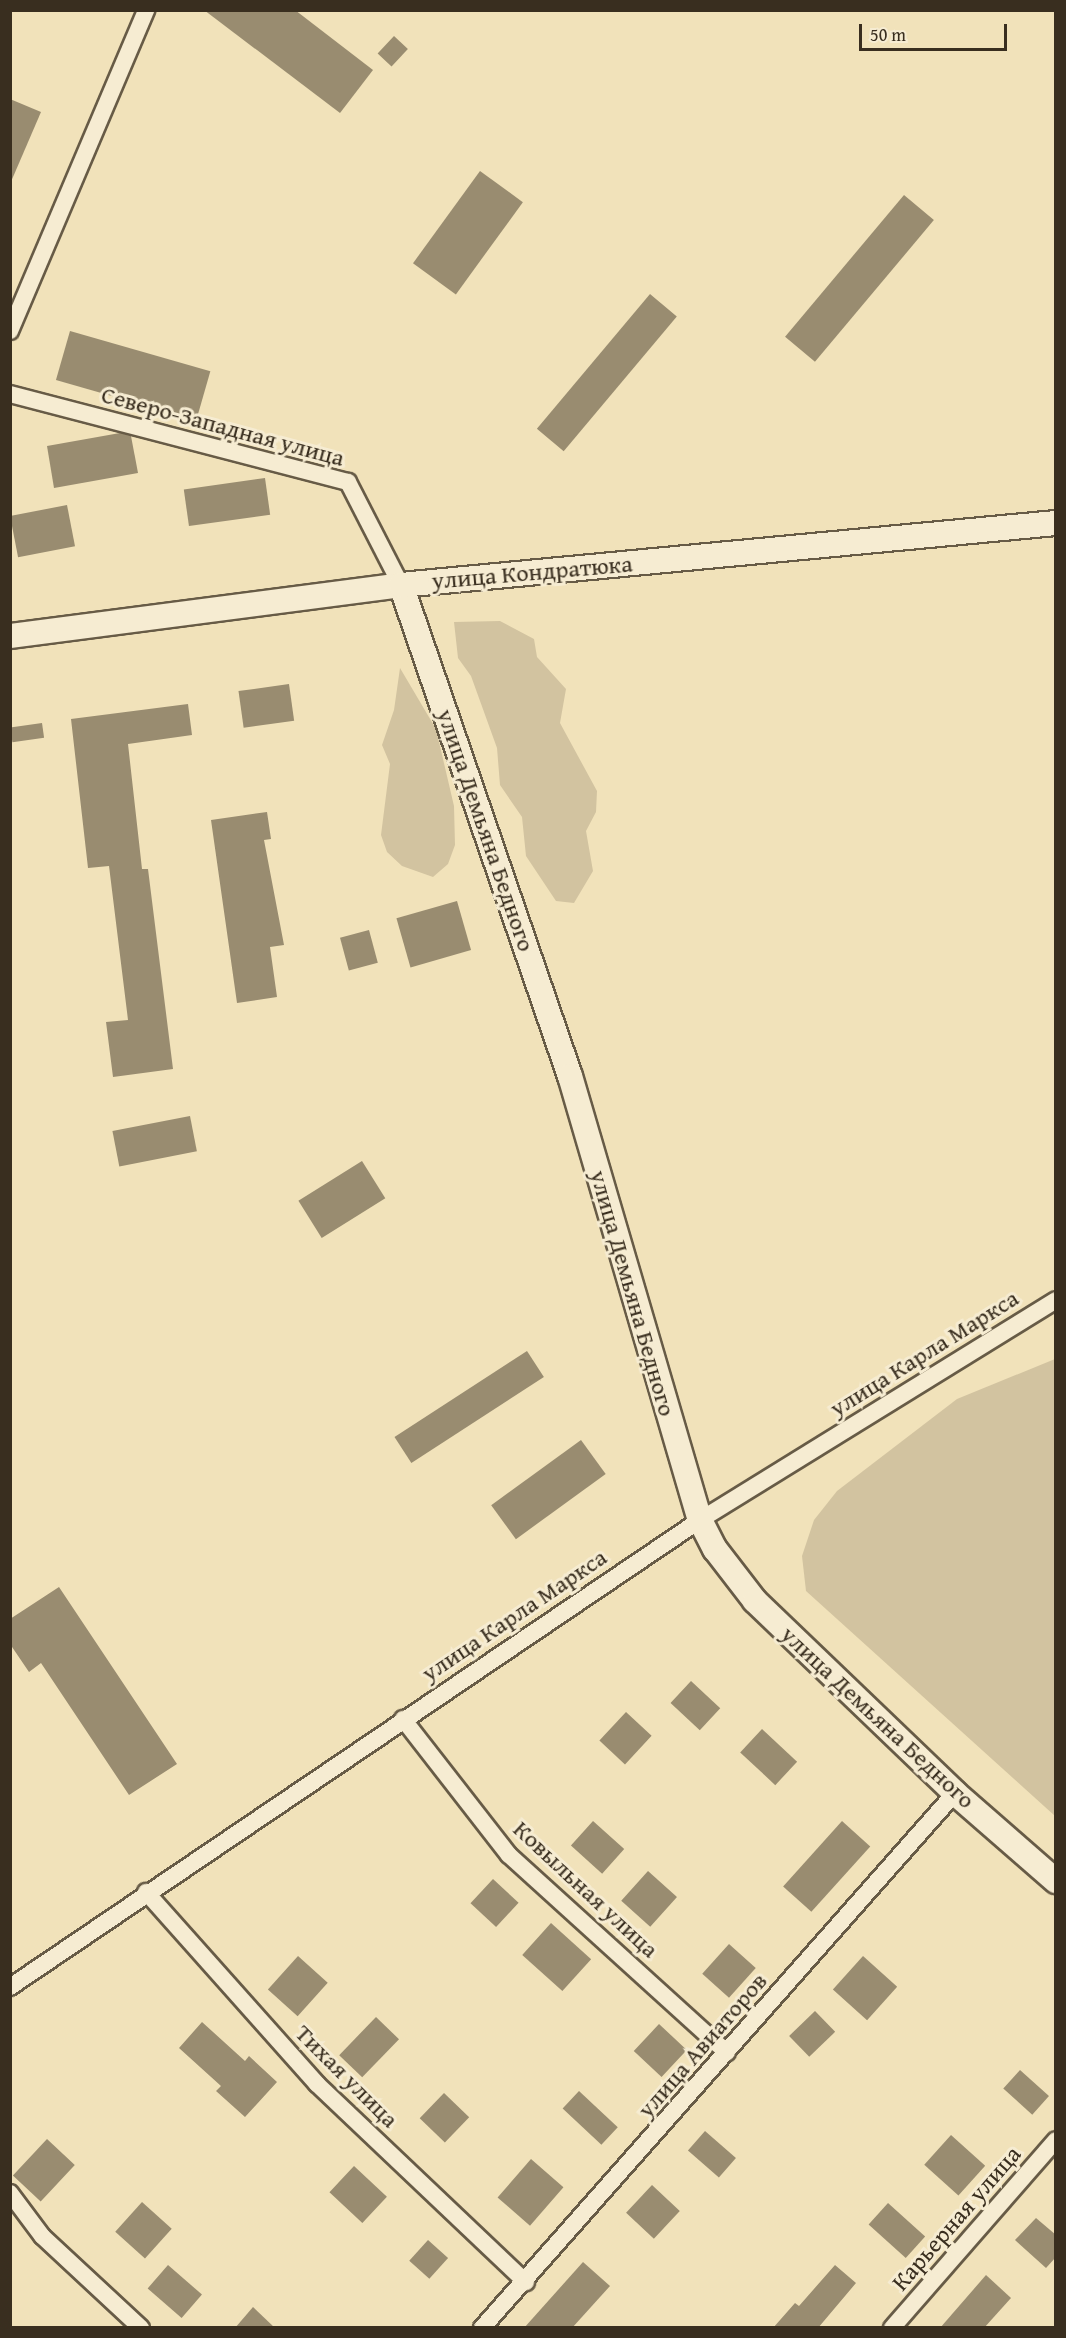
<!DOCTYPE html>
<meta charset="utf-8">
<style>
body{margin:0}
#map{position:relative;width:1066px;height:2338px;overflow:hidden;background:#f1e2ba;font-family:"Gentium Book Plus",serif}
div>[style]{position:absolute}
.green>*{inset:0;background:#d2c3a0}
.building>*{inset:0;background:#998c70;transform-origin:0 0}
.roads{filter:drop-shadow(2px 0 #675b46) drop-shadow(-2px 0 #675b46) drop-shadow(0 2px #675b46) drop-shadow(0 -2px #675b46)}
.street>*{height:16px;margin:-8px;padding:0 8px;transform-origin:8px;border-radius:8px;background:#f6ecd2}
.secondary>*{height:24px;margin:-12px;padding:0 12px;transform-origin:12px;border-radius:12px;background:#f6ecd2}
span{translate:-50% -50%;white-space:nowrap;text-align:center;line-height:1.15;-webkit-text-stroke:6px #f6ecd2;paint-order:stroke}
.street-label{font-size:24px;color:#392e1f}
.frame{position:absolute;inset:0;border:12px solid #392e1f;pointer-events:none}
.scale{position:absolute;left:859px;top:24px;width:148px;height:27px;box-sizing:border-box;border:3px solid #392e1f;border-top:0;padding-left:8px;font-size:18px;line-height:21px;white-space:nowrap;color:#392e1f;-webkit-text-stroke:4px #f6ecd2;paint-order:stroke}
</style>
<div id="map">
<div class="green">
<div style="clip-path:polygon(500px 621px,534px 639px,537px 657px,566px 689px,560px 723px,597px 791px,596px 812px,586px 831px,593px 871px,574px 903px,556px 901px,526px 856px,522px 817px,500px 785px,497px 748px,471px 676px,458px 658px,454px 622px)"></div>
<div style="clip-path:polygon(400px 668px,436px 729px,454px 806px,455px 845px,448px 864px,433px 877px,402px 866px,387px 852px,381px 835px,390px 764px,382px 745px,394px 710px)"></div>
<div style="clip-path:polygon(1055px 1359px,1055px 1816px,806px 1591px,802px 1556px,814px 1520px,837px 1491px,957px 1399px)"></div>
</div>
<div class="building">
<div style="clip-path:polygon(204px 10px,295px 10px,373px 70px,340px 113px)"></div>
<div style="left:394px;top:36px;width:19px;height:24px;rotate:43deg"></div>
<div style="clip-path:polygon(10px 99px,41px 112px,10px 184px)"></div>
<div style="left:480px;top:171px;width:53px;height:114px;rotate:36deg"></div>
<div style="left:904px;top:195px;width:39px;height:185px;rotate:40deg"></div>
<div style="left:650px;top:294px;width:35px;height:176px;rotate:40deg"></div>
<div style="left:70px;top:331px;width:146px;height:51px;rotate:16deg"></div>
<div style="clip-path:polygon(120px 433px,131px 436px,138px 473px,54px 488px,47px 446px)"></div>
<div style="left:265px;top:478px;width:37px;height:82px;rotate:82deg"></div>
<div style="left:67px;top:505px;width:42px;height:58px;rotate:79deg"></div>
<div style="left:289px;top:684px;width:37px;height:51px;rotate:82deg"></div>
<div style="clip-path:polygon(188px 704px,192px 735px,128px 744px,142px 869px,148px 869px,173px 1069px,113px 1077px,106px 1022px,128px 1020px,109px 866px,88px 868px,71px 719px)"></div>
<div style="left:42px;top:723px;width:15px;height:32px;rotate:82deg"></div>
<div style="clip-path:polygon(267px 812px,271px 839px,264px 840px,284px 945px,270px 947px,277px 997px,237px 1003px,211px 820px)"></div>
<div style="left:457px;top:901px;width:51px;height:63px;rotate:74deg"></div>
<div style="left:369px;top:930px;width:34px;height:30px;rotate:75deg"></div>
<div style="left:190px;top:1116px;width:36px;height:79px;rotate:79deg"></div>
<div style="left:362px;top:1161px;width:44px;height:75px;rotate:58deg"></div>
<div style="left:527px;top:1351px;width:31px;height:158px;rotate:57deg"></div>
<div style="left:581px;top:1440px;width:42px;height:111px;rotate:54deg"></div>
<div style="clip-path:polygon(59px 1587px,177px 1764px,129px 1795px,41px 1663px,29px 1672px,10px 1644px,10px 1619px)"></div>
<div style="left:691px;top:1681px;width:40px;height:30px;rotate:43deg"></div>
<div style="left:626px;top:1712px;width:35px;height:39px;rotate:43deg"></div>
<div style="left:762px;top:1729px;width:48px;height:32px;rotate:43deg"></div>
<div style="left:593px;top:1821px;width:42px;height:33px;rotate:42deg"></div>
<div style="left:842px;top:1821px;width:38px;height:88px;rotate:42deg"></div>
<div style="left:648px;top:1871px;width:39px;height:40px;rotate:42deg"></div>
<div style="left:493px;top:1879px;width:35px;height:33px;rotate:43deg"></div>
<div style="left:551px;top:1923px;width:54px;height:43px;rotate:42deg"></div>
<div style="left:729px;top:1944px;width:36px;height:40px;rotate:42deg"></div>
<div style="left:298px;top:1956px;width:40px;height:45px;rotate:42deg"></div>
<div style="left:863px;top:1956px;width:46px;height:45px;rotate:42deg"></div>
<div style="left:815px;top:2011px;width:29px;height:36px;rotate:46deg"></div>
<div style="left:376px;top:2017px;width:32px;height:53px;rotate:44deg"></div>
<div style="clip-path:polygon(202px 2022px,245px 2061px,249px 2056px,277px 2082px,245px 2117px,216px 2091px,221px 2086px,179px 2048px)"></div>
<div style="left:659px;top:2024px;width:38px;height:37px;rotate:43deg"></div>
<div style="left:1020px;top:2070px;width:39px;height:25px;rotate:42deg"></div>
<div style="left:579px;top:2091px;width:53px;height:24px;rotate:43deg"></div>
<div style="left:444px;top:2093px;width:35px;height:35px;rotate:44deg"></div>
<div style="left:705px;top:2131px;width:41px;height:26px;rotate:41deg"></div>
<div style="left:951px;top:2135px;width:46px;height:40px;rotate:42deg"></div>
<div style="left:47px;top:2139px;width:38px;height:50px;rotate:43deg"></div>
<div style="left:531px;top:2159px;width:43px;height:51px;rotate:41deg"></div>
<div style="left:354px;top:2166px;width:45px;height:36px;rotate:43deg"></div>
<div style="left:652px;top:2185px;width:38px;height:38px;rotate:43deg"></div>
<div style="left:142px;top:2202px;width:40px;height:40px;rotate:42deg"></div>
<div style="left:888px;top:2203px;width:50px;height:29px;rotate:42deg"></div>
<div style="clip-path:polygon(1036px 2218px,1056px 2235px,1056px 2257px,1046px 2268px,1015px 2240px)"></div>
<div style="left:428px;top:2240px;width:27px;height:28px;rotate:42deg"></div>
<div style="clip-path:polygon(583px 2262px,610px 2286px,572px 2328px,524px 2328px)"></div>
<div style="left:168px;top:2265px;width:45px;height:31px;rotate:41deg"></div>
<div style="clip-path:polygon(835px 2265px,856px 2283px,818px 2328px,773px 2328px,795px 2303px,799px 2306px)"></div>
<div style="clip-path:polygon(986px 2275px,1011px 2298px,984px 2328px,940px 2328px)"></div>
<div style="clip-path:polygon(253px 2307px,275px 2328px,235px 2328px)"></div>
</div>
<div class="roads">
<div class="street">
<div style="left:10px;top:331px;width:349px;rotate:-67deg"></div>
<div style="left:10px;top:394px;width:349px;rotate:14.6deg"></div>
<div style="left:348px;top:482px;width:116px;rotate:62.8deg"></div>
<div style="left:403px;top:1719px;width:172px;rotate:52.1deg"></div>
<div style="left:509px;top:1855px;width:294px;rotate:42.2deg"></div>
<div style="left:146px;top:1892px;width:257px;rotate:48.3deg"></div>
<div style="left:317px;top:2084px;width:288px;rotate:43.5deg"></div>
<div style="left:10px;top:1987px;width:833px;rotate:-34.09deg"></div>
<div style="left:700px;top:1520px;width:418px;rotate:-31.7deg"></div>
<div style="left:10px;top:2193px;width:54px;rotate:53.3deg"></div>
<div style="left:42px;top:2236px;width:135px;rotate:42.9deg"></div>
<div style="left:482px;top:2328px;width:714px;rotate:-48.52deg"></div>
<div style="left:892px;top:2328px;width:249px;rotate:-48.9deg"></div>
</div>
<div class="secondary">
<div style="left:401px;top:585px;width:519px;rotate:71.01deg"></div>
<div style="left:570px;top:1076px;width:463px;rotate:73.7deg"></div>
<div style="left:700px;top:1520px;width:33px;rotate:63deg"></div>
<div style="left:715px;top:1549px;width:66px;rotate:52.4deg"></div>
<div style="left:755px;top:1601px;width:277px;rotate:43.8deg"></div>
<div style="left:955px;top:1793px;width:134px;rotate:41.1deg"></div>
<div style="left:10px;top:636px;width:394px;rotate:-7.4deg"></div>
<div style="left:401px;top:585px;width:658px;rotate:-5.41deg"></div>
</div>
</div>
<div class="street-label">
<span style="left:223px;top:426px;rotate:15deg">Северо-Западная улица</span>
<span style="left:532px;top:572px;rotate:-5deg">улица Кондратюка</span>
<span style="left:486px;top:830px;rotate:71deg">улица Демьяна Бедного</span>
<span style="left:633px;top:1293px;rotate:74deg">улица Демьяна Бедного</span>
<span style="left:924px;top:1353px;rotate:-32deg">улица Карла Маркса</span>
<span style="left:514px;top:1615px;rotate:-34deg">улица Карла Маркса</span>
<span style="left:878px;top:1717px;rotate:43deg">улица Демьяна Бедного</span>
<span style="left:586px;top:1889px;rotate:43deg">Ковыльная улица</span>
<span style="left:702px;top:2045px;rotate:-49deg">улица Авиаторов</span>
<span style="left:347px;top:2076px;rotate:45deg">Тихая улица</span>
<span style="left:956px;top:2218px;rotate:-49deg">Карьерная улица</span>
</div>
<div class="frame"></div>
<div class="scale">50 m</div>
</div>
